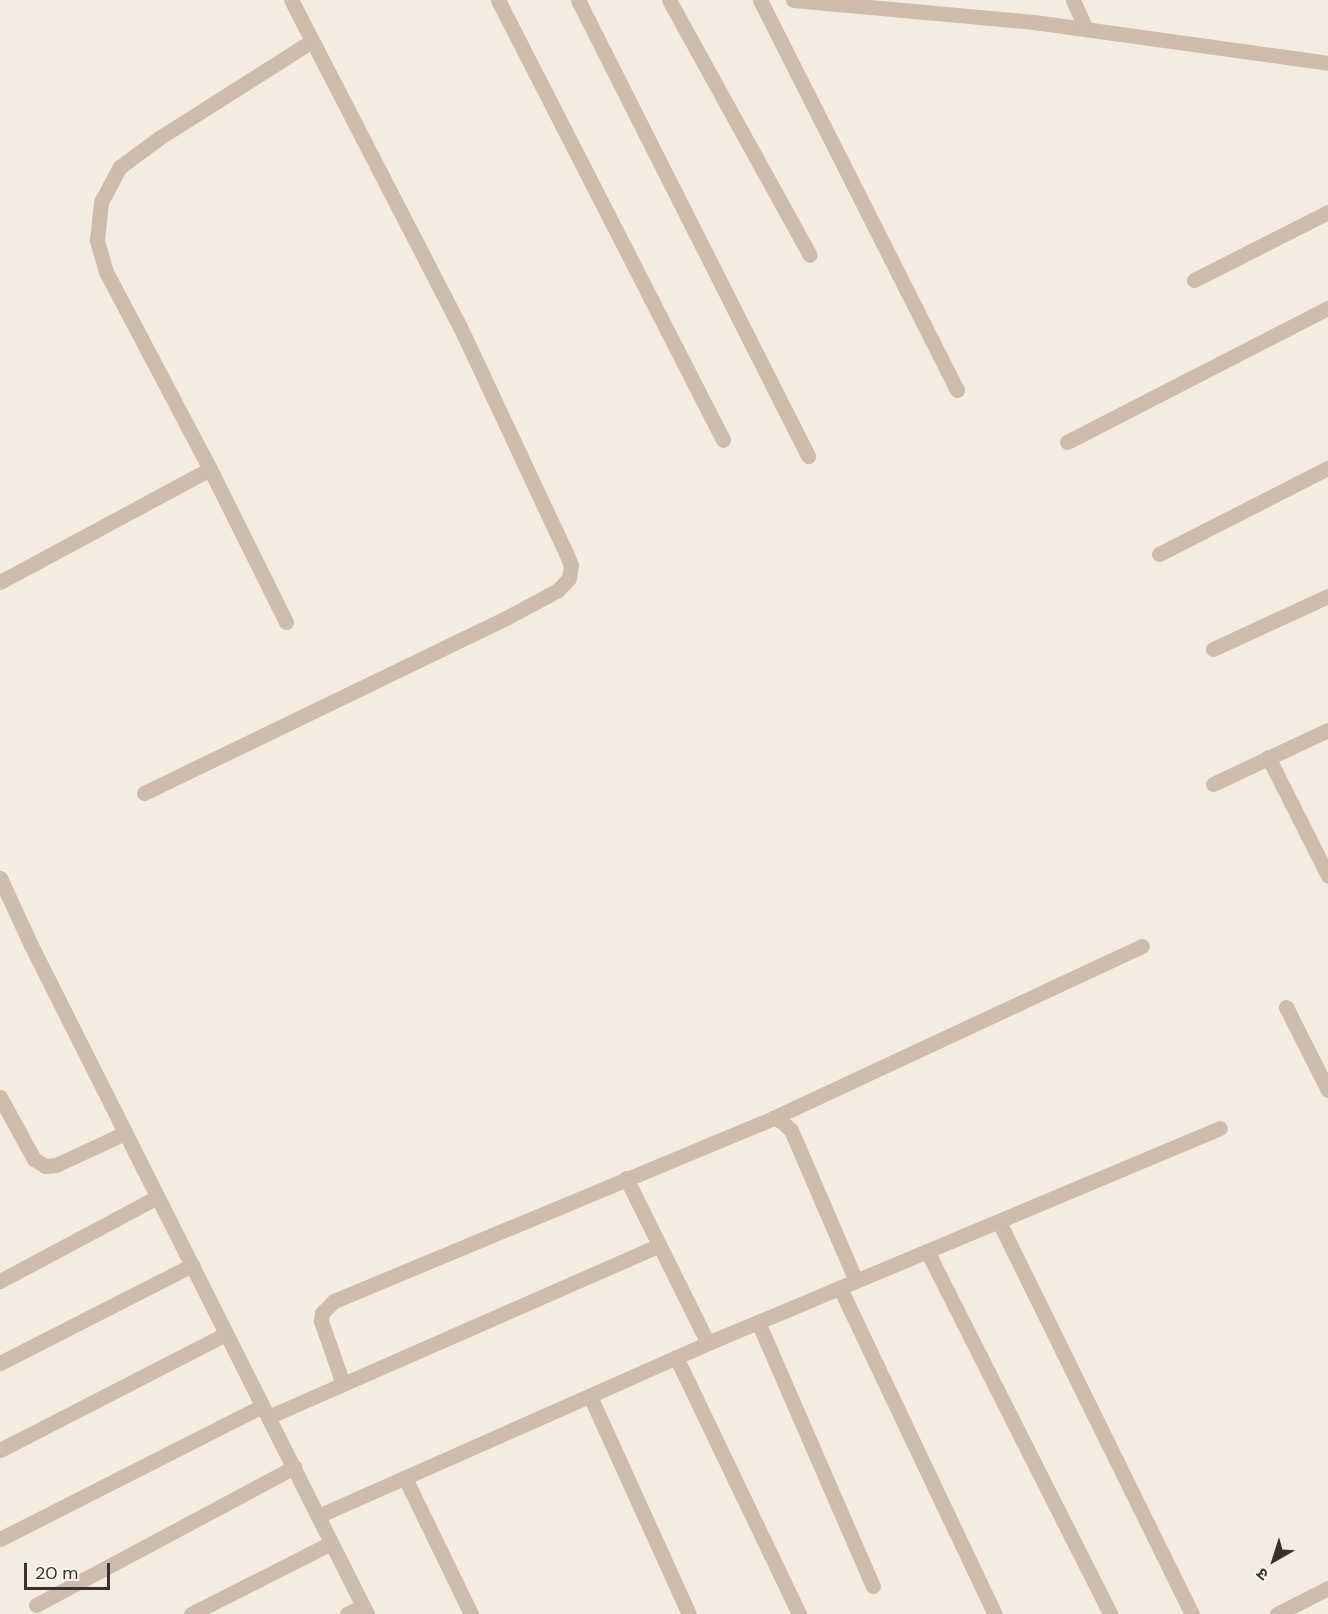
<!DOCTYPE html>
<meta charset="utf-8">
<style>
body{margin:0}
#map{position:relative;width:1328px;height:1614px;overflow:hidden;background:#f4ebe1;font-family:"DM Sans","Noto Sans Devanagari",sans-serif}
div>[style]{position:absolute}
.minor>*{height:15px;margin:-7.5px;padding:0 7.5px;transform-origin:7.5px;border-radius:7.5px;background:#cdbbac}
span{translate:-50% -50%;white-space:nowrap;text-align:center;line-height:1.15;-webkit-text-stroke:4.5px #fbf5ee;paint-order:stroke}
.north{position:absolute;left:1244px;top:1530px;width:60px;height:60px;-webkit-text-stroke:4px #fbf5ee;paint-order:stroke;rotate:219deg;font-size:16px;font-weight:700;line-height:24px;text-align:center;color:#3b302b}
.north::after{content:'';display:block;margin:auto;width:21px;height:27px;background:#3b302b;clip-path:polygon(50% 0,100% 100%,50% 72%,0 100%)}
.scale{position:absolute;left:24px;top:1563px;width:86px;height:27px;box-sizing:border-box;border:3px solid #3b302b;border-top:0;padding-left:8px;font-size:18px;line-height:21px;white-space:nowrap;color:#3b302b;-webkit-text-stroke:4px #fbf5ee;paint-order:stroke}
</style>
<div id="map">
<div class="minor">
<div style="left:498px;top:0;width:494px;rotate:62.9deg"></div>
<div style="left:578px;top:0;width:511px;rotate:63.23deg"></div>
<div style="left:669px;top:0;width:291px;rotate:61.1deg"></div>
<div style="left:760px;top:0;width:437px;rotate:63.2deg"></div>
<div style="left:793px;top:0;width:242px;rotate:5.2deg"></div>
<div style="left:1034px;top:22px;width:297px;rotate:7.9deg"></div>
<div style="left:1073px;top:0;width:32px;rotate:66deg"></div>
<div style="left:1194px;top:280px;width:150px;rotate:-26.9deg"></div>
<div style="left:1067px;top:442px;width:293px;rotate:-27.2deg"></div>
<div style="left:1159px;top:554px;width:190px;rotate:-27deg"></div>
<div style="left:0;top:582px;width:238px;rotate:-28.3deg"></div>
<div style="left:286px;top:622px;width:171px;rotate:-116.4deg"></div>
<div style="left:210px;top:469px;width:223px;rotate:-117.8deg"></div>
<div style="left:106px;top:272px;width:33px;rotate:-106deg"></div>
<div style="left:97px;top:240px;width:38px;rotate:-84deg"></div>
<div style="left:101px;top:202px;width:40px;rotate:-62deg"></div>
<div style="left:120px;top:167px;width:49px;rotate:-36.6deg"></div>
<div style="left:159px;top:138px;width:181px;rotate:-32.4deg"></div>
<div style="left:1213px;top:649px;width:127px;rotate:-24.7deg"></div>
<div style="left:1268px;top:757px;width:133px;rotate:63.2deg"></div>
<div style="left:1213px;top:784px;width:127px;rotate:-25.2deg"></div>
<div style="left:144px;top:793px;width:402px;rotate:-25.8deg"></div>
<div style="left:506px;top:618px;width:59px;rotate:-28.3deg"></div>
<div style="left:558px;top:590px;width:16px;rotate:-47deg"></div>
<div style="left:569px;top:578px;width:13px;rotate:-81deg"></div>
<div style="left:571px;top:565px;width:13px;rotate:-113deg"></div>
<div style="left:566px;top:553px;width:250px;rotate:-115.1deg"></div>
<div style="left:460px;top:327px;width:368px;rotate:-117.3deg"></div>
<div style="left:0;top:878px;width:74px;rotate:65.2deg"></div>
<div style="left:31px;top:945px;width:749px;rotate:63.33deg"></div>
<div style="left:1286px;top:1007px;width:93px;rotate:63.2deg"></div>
<div style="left:0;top:1097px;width:71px;rotate:61.3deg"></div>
<div style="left:34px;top:1159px;width:13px;rotate:32deg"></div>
<div style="left:45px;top:1166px;width:11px;rotate:-5deg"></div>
<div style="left:56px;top:1165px;width:76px;rotate:-24.9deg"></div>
<div style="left:773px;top:1118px;width:407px;rotate:-25deg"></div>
<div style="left:626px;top:1178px;width:184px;rotate:63.6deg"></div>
<div style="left:999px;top:1222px;width:437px;rotate:63.8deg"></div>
<div style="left:927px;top:1251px;width:407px;rotate:63.2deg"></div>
<div style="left:0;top:1281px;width:178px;rotate:-28.1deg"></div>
<div style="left:840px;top:1288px;width:361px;rotate:64.6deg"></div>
<div style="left:758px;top:1322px;width:288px;rotate:66.5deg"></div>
<div style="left:676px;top:1357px;width:285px;rotate:64.4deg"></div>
<div style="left:0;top:1363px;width:216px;rotate:-27deg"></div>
<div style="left:343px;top:1384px;width:67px;rotate:-109.2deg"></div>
<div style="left:321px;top:1321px;width:8px;rotate:-83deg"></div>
<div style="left:322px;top:1313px;width:17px;rotate:-45deg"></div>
<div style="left:334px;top:1301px;width:476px;rotate:-22.6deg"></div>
<div style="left:773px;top:1118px;width:9px;rotate:21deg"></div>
<div style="left:781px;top:1121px;width:13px;rotate:42deg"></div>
<div style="left:791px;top:1130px;width:164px;rotate:66.7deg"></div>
<div style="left:590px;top:1396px;width:239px;rotate:65.6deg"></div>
<div style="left:268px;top:1417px;width:427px;rotate:-23.7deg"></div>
<div style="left:0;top:1450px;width:254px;rotate:-27.2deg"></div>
<div style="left:405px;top:1478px;width:151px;rotate:64.1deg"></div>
<div style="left:318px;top:1516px;width:427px;rotate:-23.9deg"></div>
<div style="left:708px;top:1343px;width:555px;rotate:-22.78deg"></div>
<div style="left:0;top:1539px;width:294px;rotate:-26.9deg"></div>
<div style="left:36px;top:1605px;width:293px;rotate:-28.1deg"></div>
<div style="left:191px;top:1614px;width:157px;rotate:-26.9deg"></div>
<div style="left:347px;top:1614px;width:18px;rotate:-27deg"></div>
<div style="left:1277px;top:1614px;width:57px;rotate:-27deg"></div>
</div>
<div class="north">उ</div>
<div class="scale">20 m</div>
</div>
